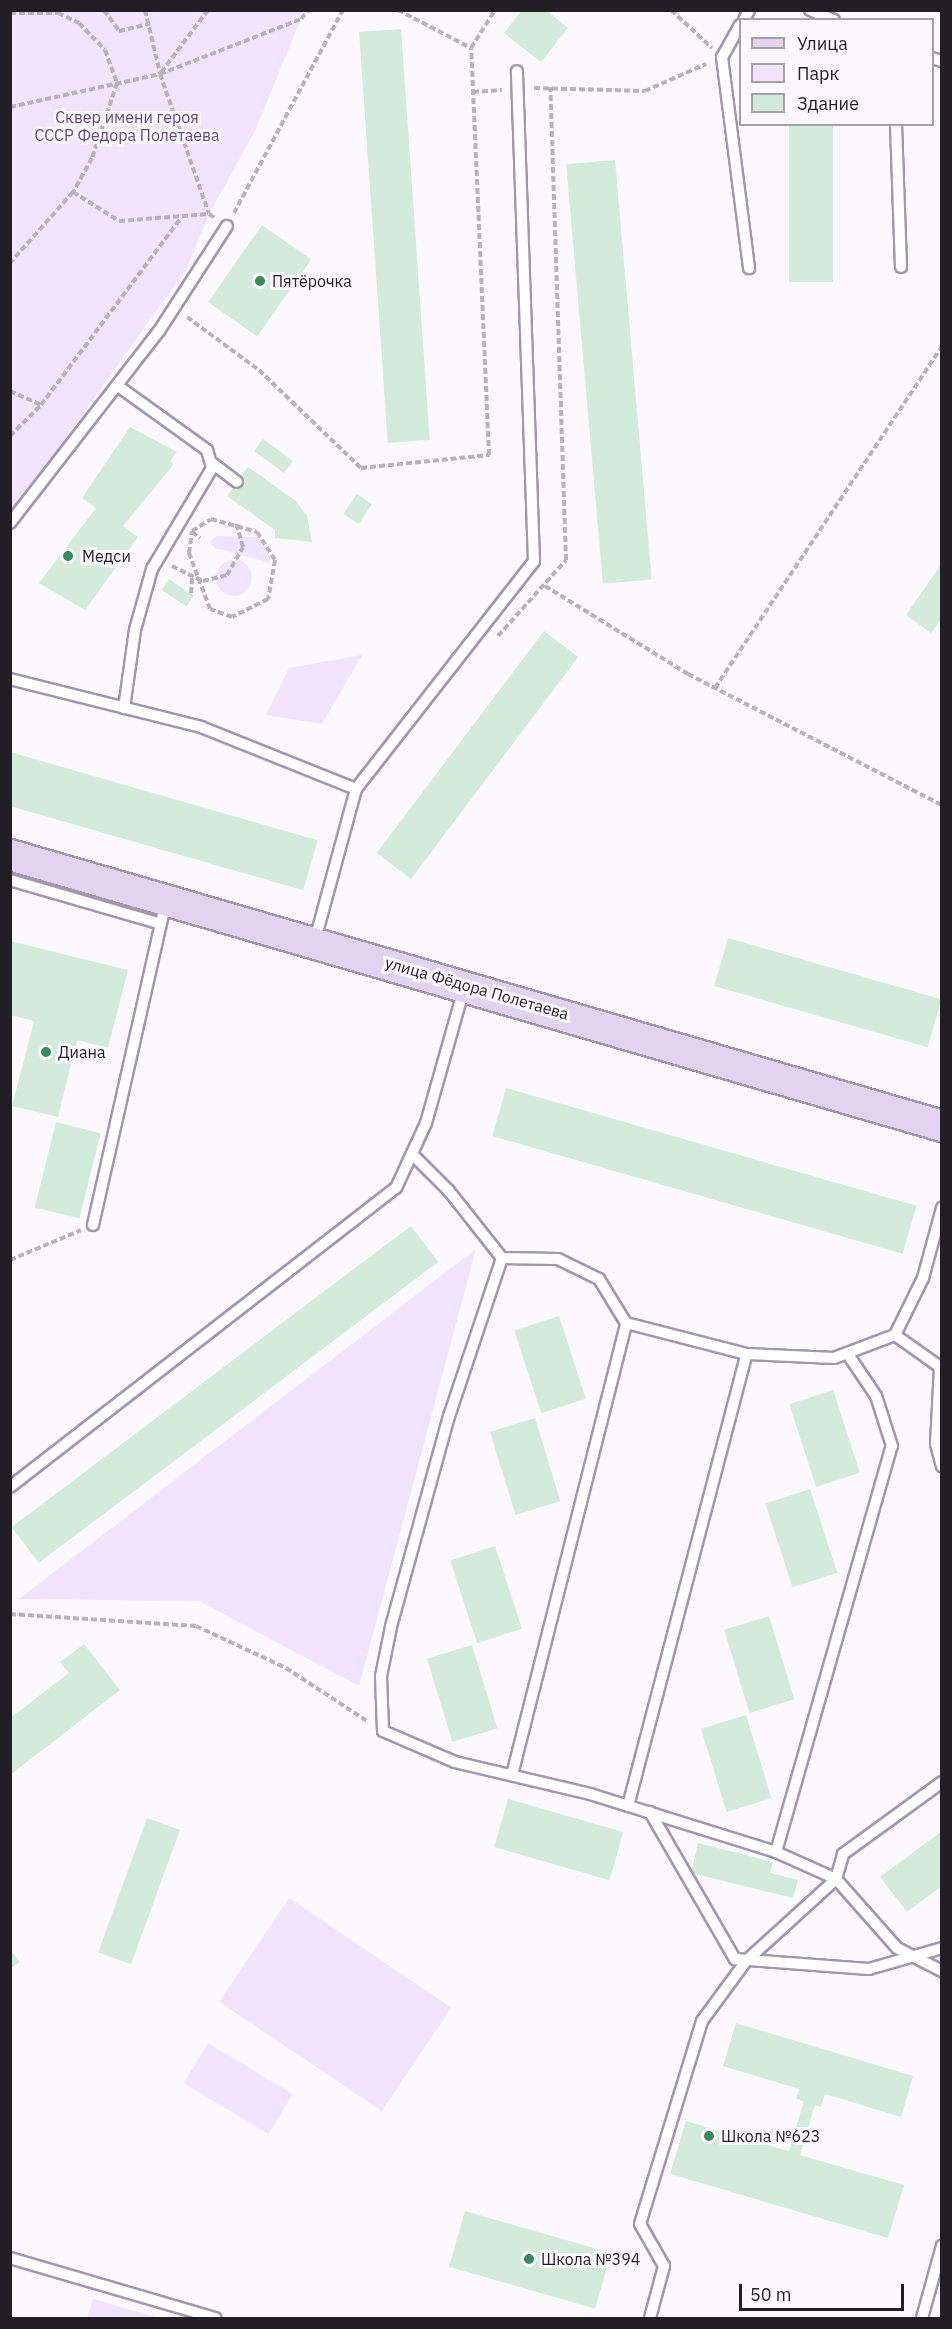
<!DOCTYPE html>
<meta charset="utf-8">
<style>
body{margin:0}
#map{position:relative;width:952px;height:2329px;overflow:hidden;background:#fcf9fe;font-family:"IBM Plex Sans",sans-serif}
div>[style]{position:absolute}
.green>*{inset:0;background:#f1e4fe;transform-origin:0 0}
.round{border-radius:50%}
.building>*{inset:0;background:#d2ebdb;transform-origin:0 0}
.path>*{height:4px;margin-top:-2px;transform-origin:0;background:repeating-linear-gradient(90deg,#b7b3b9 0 6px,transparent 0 9px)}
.roads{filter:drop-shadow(2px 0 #a297ad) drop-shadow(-2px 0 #a297ad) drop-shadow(0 2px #a297ad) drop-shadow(0 -2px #a297ad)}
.service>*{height:10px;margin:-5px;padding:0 5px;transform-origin:5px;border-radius:5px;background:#fff}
.secondary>*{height:30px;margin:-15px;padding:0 15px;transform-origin:15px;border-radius:15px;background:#e2d3f0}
.dots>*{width:16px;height:16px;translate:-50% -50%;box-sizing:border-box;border:3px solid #fcf9fe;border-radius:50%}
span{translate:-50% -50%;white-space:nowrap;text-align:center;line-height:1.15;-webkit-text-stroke:6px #fcf9fe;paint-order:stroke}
.park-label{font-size:16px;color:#664682}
.poi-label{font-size:16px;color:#221e26}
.left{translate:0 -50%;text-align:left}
.street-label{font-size:16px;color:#221e26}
.frame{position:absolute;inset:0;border:12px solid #221e26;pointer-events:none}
.legend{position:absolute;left:739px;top:18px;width:195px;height:108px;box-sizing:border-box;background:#fcf9fe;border:2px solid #a5a1a8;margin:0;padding:8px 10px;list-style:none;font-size:18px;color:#221e26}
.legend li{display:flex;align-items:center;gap:12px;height:30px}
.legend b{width:30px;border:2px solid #a5a1a8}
.scale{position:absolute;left:739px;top:2284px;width:165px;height:27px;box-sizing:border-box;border:3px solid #221e26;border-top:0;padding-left:8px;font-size:18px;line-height:21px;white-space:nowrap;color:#221e26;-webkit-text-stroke:4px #fcf9fe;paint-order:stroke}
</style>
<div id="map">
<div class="green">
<div style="clip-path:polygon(11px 11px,304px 11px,256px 129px,209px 214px,187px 268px,11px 515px)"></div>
<div style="clip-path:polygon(216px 536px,257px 537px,269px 550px,271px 563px,214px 548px,210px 542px)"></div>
<div class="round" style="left:216px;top:560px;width:36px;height:36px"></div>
<div style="clip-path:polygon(362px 655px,322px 724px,266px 715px,289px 668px)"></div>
<div style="clip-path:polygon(476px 1249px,359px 1686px,199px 1601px,19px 1599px)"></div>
<div style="left:289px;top:1898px;width:196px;height:125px;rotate:34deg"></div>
<div style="left:208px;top:2043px;width:99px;height:47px;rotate:31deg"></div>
<div style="clip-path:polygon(93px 2299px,159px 2318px,87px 2318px)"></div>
</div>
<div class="building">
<div style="clip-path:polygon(522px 10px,546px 10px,568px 28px,541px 62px,504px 33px)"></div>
<div style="left:401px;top:29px;width:412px;height:42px;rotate:86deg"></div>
<div style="left:789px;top:124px;width:44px;height:158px"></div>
<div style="left:615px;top:160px;width:421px;height:49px;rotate:85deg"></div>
<div style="left:262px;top:225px;width:60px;height:94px;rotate:35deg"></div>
<div style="clip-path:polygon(130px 427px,177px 452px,170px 461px,174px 464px,123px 526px,138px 537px,85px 610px,39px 583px,96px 508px,82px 498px)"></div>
<div style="left:263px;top:439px;width:37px;height:15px;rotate:36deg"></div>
<div style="clip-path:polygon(248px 467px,296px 501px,307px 516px,312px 542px,275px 538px,275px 530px,227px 496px)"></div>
<div style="left:357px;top:494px;width:18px;height:24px;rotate:34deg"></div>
<div style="clip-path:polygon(942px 563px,942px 618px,931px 633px,906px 615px)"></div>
<div style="left:169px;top:579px;width:30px;height:13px;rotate:34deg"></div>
<div style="left:544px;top:631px;width:43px;height:278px;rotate:37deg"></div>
<div style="left:10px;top:752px;width:320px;height:52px;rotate:16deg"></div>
<div style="left:728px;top:938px;width:222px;height:50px;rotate:16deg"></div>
<div style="clip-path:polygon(10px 941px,128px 970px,108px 1048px,77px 1040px,58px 1117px,12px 1106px,34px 1021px,10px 1015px)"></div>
<div style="left:506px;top:1088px;width:427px;height:50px;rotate:16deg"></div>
<div style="left:56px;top:1122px;width:46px;height:88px;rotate:14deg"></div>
<div style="left:411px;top:1226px;width:45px;height:500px;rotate:53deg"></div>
<div style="left:559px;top:1316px;width:87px;height:47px;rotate:72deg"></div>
<div style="left:833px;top:1390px;width:87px;height:46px;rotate:72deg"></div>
<div style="left:535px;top:1418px;width:87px;height:47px;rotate:73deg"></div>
<div style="left:810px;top:1489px;width:88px;height:47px;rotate:72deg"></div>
<div style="left:495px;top:1546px;width:87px;height:47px;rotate:72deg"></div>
<div style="left:769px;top:1616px;width:87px;height:47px;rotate:73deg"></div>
<div style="clip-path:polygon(84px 1644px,120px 1690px,10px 1775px,10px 1718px,69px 1673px,60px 1662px)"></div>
<div style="left:472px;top:1645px;width:87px;height:47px;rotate:73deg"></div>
<div style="left:746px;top:1715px;width:87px;height:47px;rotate:73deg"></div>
<div style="left:508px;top:1799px;width:120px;height:50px;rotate:16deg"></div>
<div style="left:147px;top:1818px;width:35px;height:143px;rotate:20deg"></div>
<div style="clip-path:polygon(942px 1831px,942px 1886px,907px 1912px,880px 1877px)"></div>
<div style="clip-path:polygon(698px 1843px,773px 1862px,770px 1873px,798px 1880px,793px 1898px,691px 1873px)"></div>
<div style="clip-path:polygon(10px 1950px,20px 1962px,10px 1969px)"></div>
<div style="clip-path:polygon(736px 2023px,913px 2076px,901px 2117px,825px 2094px,821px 2107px,815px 2105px,800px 2155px,904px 2185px,888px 2238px,670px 2174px,686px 2121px,789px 2151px,804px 2101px,796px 2099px,799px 2089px,723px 2066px)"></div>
<div style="left:465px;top:2211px;width:152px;height:58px;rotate:16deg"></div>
</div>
<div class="path">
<div style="left:104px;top:10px;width:26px;rotate:54deg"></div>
<div style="left:119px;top:31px;width:32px;rotate:-13deg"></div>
<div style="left:145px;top:10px;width:65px;rotate:76.6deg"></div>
<div style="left:208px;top:10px;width:80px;rotate:126.9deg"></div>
<div style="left:160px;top:74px;width:148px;rotate:70.7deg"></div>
<div style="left:398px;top:10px;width:82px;rotate:27.5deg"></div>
<div style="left:671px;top:10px;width:56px;rotate:42.8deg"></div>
<div style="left:10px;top:13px;width:48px"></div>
<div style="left:58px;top:13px;width:23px;rotate:25deg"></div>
<div style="left:79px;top:23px;width:37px;rotate:46deg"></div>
<div style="left:105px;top:50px;width:35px;rotate:70deg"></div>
<div style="left:117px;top:83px;width:79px;rotate:108.4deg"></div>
<div style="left:92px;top:158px;width:39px;rotate:119deg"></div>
<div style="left:73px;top:192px;width:95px;rotate:131.6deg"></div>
<div style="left:534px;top:88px;width:111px;rotate:1.5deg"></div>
<div style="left:645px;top:91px;width:67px;rotate:-23.9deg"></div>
<div style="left:473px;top:92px;width:29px;rotate:-4deg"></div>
<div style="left:10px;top:107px;width:154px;rotate:-12.4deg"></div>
<div style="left:160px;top:74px;width:151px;rotate:-21.3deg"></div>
<div style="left:301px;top:19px;width:12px;rotate:-48deg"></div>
<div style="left:73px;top:192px;width:54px;rotate:32.2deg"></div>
<div style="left:119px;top:221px;width:90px;rotate:-4.4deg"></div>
<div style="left:209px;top:214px;width:7px;rotate:34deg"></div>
<div style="left:234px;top:213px;width:230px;rotate:-61.8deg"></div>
<div style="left:187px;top:317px;width:89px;rotate:36.4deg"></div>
<div style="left:259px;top:370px;width:141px;rotate:43.9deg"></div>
<div style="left:361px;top:468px;width:129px;rotate:-5.8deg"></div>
<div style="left:489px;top:455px;width:407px;rotate:-92.5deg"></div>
<div style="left:471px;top:48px;width:45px;rotate:-57.7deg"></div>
<div style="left:10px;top:391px;width:34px;rotate:24deg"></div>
<div style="left:10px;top:436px;width:44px;rotate:-45deg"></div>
<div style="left:41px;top:405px;width:232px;rotate:-53.2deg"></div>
<div style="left:211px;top:519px;width:48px;rotate:15.8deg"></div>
<div style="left:257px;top:532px;width:33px;rotate:57deg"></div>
<div style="left:275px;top:560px;width:40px;rotate:100deg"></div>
<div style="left:268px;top:599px;width:40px;rotate:153.4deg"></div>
<div style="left:232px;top:617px;width:23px;rotate:-160deg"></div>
<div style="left:210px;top:609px;width:60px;rotate:-110.6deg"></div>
<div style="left:189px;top:553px;width:22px;rotate:-82deg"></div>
<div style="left:192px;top:531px;width:22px;rotate:-32deg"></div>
<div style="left:192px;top:532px;width:10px;rotate:37deg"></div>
<div style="left:172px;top:566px;width:34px;rotate:26deg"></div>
<div style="left:203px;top:581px;width:25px;rotate:-14deg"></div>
<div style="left:227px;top:575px;width:32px;rotate:-60deg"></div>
<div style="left:243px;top:547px;width:25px;rotate:-106deg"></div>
<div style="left:545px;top:586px;width:168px;rotate:31.6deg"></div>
<div style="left:688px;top:674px;width:286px;rotate:27.3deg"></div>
<div style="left:191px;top:593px;width:15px;rotate:-86deg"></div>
<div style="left:498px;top:636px;width:102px;rotate:-48.2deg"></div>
<div style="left:566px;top:560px;width:473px;rotate:-91.9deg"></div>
<div style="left:715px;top:688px;width:410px;rotate:-56.4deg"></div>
<div style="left:10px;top:1260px;width:77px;rotate:-22.9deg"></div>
<div style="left:10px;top:1614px;width:186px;rotate:3.7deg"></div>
<div style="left:196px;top:1626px;width:99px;rotate:25deg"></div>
<div style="left:286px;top:1668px;width:97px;rotate:33.2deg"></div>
</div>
<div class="roads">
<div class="service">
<div style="left:810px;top:10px;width:26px;rotate:23deg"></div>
<div style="left:744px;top:20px;width:11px;rotate:-63deg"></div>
<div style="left:740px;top:25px;width:37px;rotate:119deg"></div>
<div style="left:722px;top:57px;width:213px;rotate:82.7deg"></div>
<div style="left:932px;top:58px;width:10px;rotate:17deg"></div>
<div style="left:896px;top:124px;width:143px;rotate:88deg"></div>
<div style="left:118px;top:386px;width:110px;rotate:35.7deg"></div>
<div style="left:207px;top:450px;width:19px;rotate:74deg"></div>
<div style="left:212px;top:468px;width:117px;rotate:120.7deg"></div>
<div style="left:152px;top:569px;width:63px;rotate:105.6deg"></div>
<div style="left:135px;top:630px;width:79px;rotate:98deg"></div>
<div style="left:212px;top:463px;width:31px;rotate:37deg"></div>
<div style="left:10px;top:523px;width:243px;rotate:-52.2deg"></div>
<div style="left:159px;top:331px;width:125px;rotate:-57.1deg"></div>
<div style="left:10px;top:679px;width:197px;rotate:14.1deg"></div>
<div style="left:201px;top:727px;width:167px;rotate:21.8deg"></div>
<div style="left:356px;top:789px;width:156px;rotate:105.2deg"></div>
<div style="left:356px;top:789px;width:289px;rotate:-52deg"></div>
<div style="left:534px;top:561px;width:490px;rotate:-92deg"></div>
<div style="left:10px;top:880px;width:157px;rotate:16.2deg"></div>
<div style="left:412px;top:1154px;width:52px;rotate:45deg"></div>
<div style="left:449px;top:1191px;width:85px;rotate:51.7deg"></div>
<div style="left:502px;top:1258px;width:56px;rotate:1deg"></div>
<div style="left:558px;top:1259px;width:46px;rotate:26deg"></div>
<div style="left:599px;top:1279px;width:52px;rotate:58.5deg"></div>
<div style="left:626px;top:1323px;width:125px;rotate:14.4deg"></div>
<div style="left:747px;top:1354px;width:87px;rotate:2.6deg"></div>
<div style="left:834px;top:1358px;width:65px;rotate:-20.7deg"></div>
<div style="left:895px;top:1335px;width:64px;rotate:-63.8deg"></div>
<div style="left:923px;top:1278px;width:73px;rotate:-74.8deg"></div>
<div style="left:93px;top:1225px;width:331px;rotate:-77.3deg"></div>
<div style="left:502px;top:1258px;width:167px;rotate:108.5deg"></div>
<div style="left:449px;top:1416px;width:219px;rotate:105.4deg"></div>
<div style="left:391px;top:1627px;width:50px;rotate:101.5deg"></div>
<div style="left:381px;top:1676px;width:55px;rotate:87.9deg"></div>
<div style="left:383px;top:1731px;width:78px;rotate:23.3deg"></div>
<div style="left:455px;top:1762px;width:139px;rotate:13.3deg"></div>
<div style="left:590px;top:1794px;width:195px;rotate:17.3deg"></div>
<div style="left:776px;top:1852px;width:66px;rotate:24.2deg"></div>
<div style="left:836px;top:1879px;width:92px;rotate:48.5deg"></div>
<div style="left:897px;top:1948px;width:51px;rotate:27.1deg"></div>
<div style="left:895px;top:1335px;width:55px;rotate:35.4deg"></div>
<div style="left:940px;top:1367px;width:77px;rotate:93deg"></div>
<div style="left:936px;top:1444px;width:23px;rotate:75deg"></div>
<div style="left:10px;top:1487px;width:488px;rotate:-37.8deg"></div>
<div style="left:396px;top:1188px;width:72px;rotate:-65.2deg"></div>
<div style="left:426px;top:1123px;width:139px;rotate:-74.2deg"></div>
<div style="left:512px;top:1775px;width:466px;rotate:-75.8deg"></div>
<div style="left:628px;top:1806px;width:467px;rotate:-75.3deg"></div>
<div style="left:650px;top:1812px;width:170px;rotate:60deg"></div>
<div style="left:735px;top:1959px;width:134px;rotate:4.3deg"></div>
<div style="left:869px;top:1969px;width:76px;rotate:-16deg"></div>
<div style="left:776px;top:1852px;width:422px;rotate:-74.1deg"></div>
<div style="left:892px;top:1446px;width:52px;rotate:-107.7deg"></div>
<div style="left:876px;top:1396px;width:52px;rotate:-124deg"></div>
<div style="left:10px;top:2258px;width:214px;rotate:16.3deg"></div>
<div style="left:650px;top:2318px;width:54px;rotate:-74.9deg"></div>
<div style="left:664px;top:2266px;width:48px;rotate:-119.7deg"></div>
<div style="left:640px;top:2224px;width:212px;rotate:-73deg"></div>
<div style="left:702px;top:2021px;width:74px;rotate:-53.7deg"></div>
<div style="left:746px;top:1961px;width:122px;rotate:-42.3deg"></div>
<div style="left:836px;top:1879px;width:26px;rotate:-74deg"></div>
<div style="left:843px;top:1854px;width:122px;rotate:-36deg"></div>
<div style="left:922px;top:2318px;width:75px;rotate:-74.5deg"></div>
</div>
<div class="secondary">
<div style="left:10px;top:855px;width:971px;rotate:16.21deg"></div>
</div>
</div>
<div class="dots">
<div style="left:260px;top:281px;background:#368c60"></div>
<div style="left:68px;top:556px;background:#368c60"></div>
<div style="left:46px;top:1052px;background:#368c60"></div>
<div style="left:709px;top:2136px;background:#368c60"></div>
<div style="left:529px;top:2259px;background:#368c60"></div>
</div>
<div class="park-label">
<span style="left:127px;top:126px">Сквер имени героя<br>СССР Федора Полетаева</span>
</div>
<div class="poi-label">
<span class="left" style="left:272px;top:281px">Пятёрочка</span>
<span class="left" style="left:82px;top:556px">Медси</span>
<span class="left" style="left:58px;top:1052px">Диана</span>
<span class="left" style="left:721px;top:2136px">Школа №623</span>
<span class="left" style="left:541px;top:2259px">Школа №394</span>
</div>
<div class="street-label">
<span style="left:477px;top:988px;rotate:16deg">улица Фёдора Полетаева</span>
</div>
<div class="frame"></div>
<ul class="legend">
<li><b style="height:8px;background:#e2d3f0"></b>Улица</li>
<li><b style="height:16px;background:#f1e4fe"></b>Парк</li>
<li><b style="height:16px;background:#d2ebdb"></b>Здание</li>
</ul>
<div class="scale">50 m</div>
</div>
